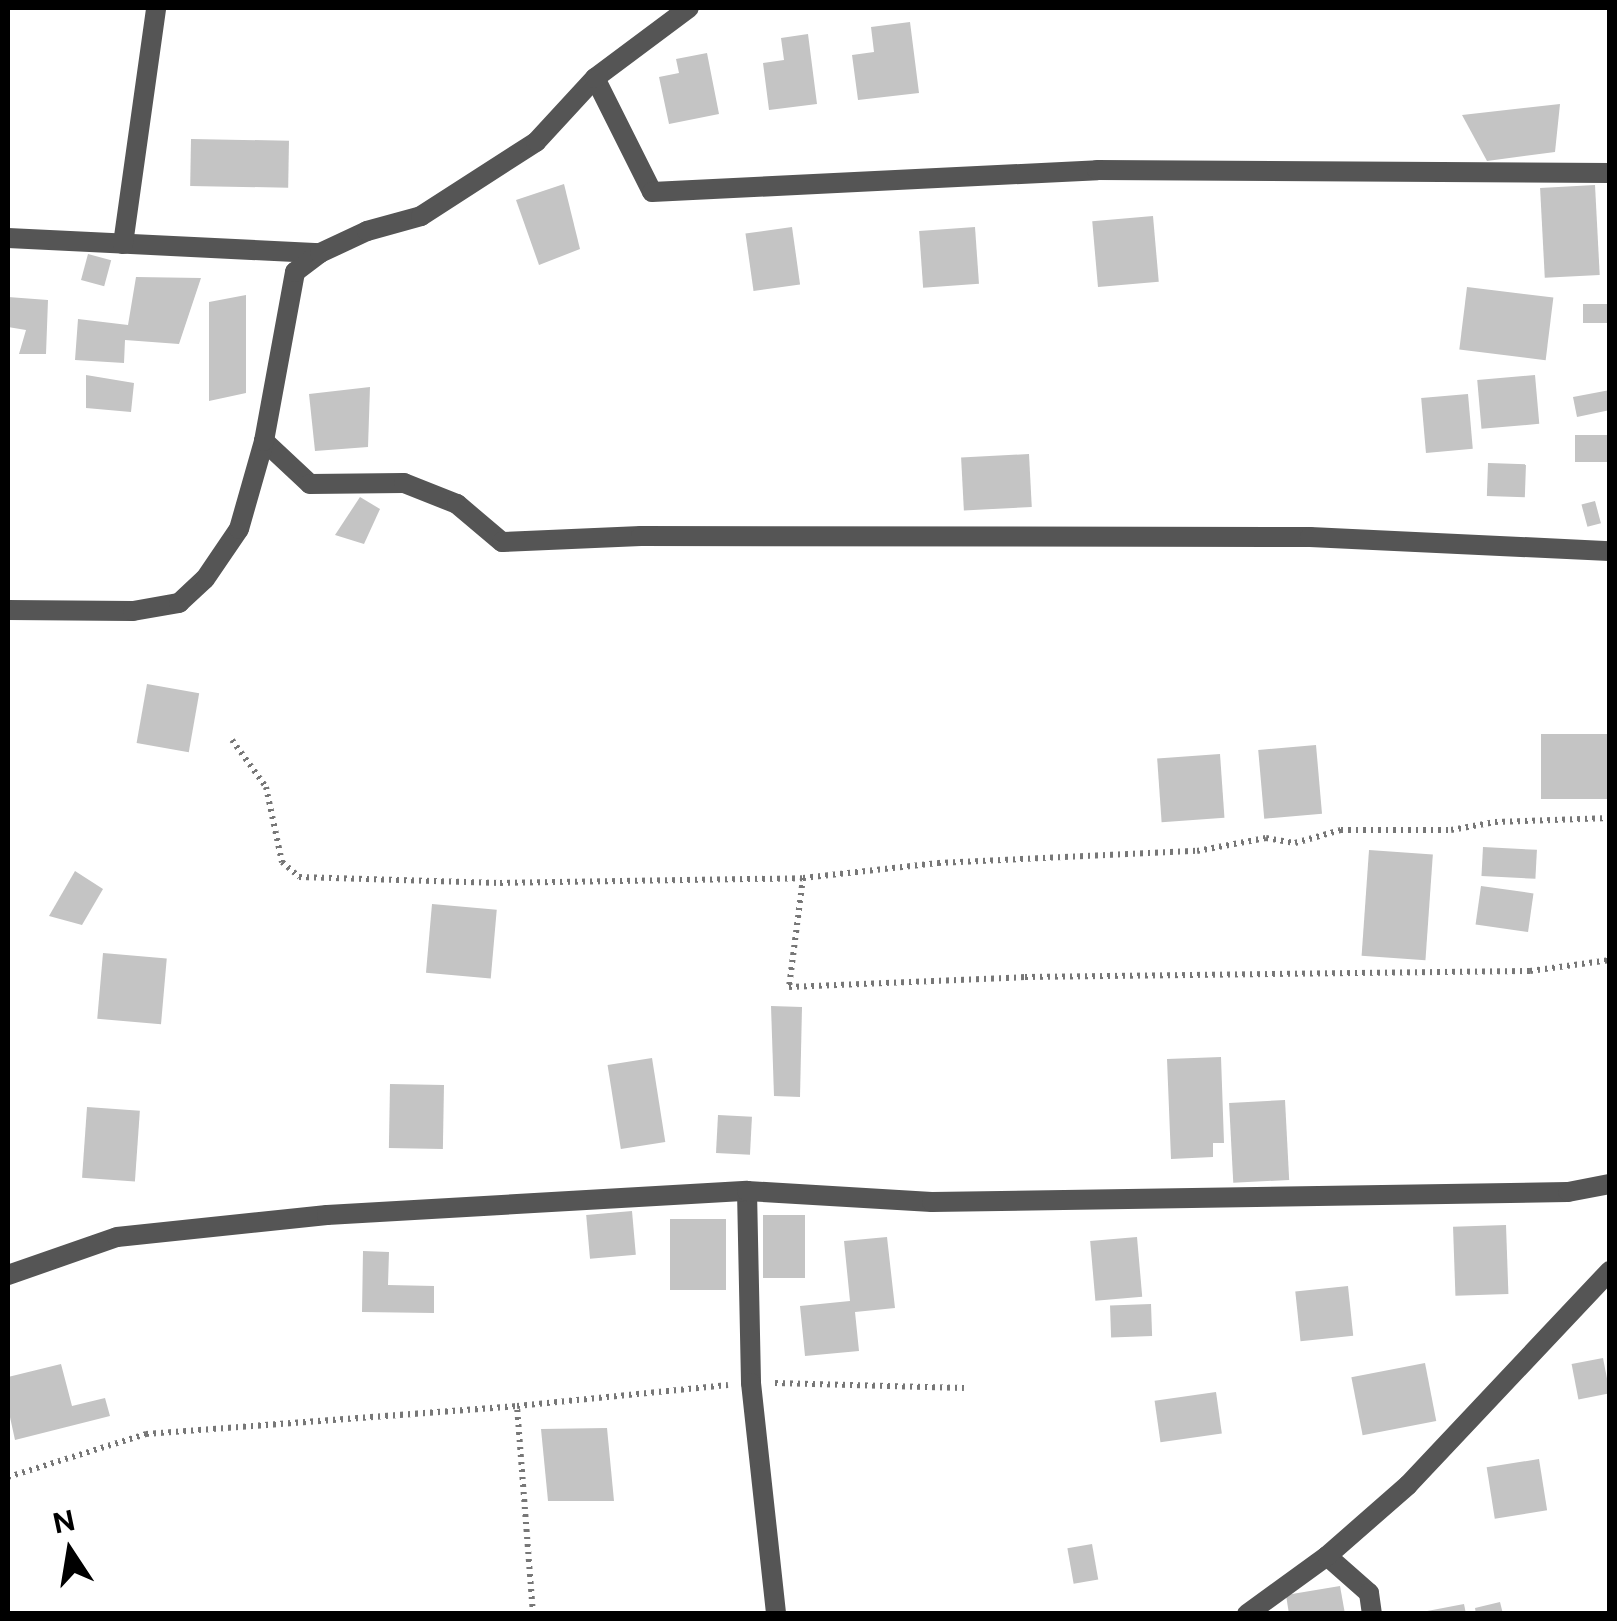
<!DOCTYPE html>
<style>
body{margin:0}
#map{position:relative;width:1617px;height:1621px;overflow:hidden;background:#fff;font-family:"Public Sans",sans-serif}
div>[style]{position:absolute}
.building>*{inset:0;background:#c4c4c4;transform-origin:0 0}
.path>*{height:6px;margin-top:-3px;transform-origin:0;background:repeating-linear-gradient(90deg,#777 0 2.5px,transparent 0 7.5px)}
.street>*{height:20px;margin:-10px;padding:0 10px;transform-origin:10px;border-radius:10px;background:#555}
span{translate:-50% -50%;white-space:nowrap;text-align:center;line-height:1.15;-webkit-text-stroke:8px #fff;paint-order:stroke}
.frame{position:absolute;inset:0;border:10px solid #000;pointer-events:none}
.north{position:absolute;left:20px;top:1501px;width:100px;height:100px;-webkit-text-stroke:8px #fff;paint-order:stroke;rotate:348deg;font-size:28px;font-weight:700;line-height:40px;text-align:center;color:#000}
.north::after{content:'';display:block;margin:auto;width:35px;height:45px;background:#000;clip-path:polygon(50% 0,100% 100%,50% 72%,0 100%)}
</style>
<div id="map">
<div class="building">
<div style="clip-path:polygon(910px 22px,919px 93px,858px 100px,852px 55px,874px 52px,871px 27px)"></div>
<div style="clip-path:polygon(808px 34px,817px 104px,769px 110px,763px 63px,784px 60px,781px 38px)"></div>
<div style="clip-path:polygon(707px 53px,719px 114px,669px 124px,659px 77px,679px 73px,676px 59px)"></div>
<div style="clip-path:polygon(1560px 104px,1555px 152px,1487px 161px,1462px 115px)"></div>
<div style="left:191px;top:139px;width:98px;height:47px;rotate:1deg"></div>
<div style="clip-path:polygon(564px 184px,580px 249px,539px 265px,516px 200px)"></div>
<div style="left:1595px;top:185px;width:90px;height:55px;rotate:87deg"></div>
<div style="left:1153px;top:216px;width:66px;height:61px;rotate:85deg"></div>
<div style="left:792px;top:227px;width:58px;height:47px;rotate:82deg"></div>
<div style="left:975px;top:227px;width:57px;height:56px;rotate:86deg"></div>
<div style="left:88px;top:254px;width:24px;height:27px;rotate:15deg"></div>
<div style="clip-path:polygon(136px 277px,201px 278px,179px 344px,125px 340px,124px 363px,75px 360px,78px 319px,128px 325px)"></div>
<div style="left:1467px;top:287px;width:87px;height:63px;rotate:7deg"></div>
<div style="clip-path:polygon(246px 295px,246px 393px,209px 401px,209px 302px)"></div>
<div style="clip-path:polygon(8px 297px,48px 300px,46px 354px,19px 354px,26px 330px,8px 327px)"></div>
<div style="left:1610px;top:304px;width:19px;height:27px;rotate:90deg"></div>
<div style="clip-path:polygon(86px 375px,134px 383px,131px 412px,86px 408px)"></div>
<div style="left:1535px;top:375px;width:49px;height:58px;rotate:85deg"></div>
<div style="clip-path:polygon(370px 387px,368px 447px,315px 451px,309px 394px)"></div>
<div style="clip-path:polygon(1610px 390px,1610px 410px,1577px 417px,1573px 397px)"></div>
<div style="left:1468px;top:394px;width:55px;height:47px;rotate:85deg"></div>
<div style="left:1610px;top:435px;width:27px;height:35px;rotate:90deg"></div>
<div style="left:1029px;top:454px;width:53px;height:68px;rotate:87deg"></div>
<div style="left:1488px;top:463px;width:38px;height:33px;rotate:2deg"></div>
<div style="clip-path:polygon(360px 497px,380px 509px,364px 544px,335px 535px)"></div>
<div style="left:1595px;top:501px;width:23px;height:14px;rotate:75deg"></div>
<div style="left:147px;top:684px;width:53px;height:60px;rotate:10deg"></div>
<div style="left:1610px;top:734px;width:65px;height:69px;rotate:90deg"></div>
<div style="left:1316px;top:745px;width:69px;height:58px;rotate:85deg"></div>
<div style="left:1220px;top:754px;width:64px;height:63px;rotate:86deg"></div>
<div style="left:1483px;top:847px;width:54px;height:29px;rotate:3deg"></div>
<div style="left:1369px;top:850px;width:64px;height:106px;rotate:4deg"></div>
<div style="clip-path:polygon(75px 871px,103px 889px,82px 925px,49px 916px)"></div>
<div style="left:1481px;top:886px;width:53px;height:39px;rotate:8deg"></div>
<div style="left:432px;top:904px;width:65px;height:69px;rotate:5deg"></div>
<div style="left:103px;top:953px;width:64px;height:66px;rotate:5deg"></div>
<div style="clip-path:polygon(771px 1006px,802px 1007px,800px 1097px,774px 1096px)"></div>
<div style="clip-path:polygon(1221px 1057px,1224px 1143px,1213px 1143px,1213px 1157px,1171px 1159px,1167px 1059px)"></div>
<div style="left:652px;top:1058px;width:85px;height:45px;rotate:81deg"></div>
<div style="left:390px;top:1084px;width:54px;height:64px;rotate:1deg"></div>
<div style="left:1285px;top:1100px;width:80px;height:56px;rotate:87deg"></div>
<div style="left:87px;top:1107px;width:53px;height:71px;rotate:4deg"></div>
<div style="left:718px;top:1115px;width:34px;height:38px;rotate:3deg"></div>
<div style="left:632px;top:1211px;width:44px;height:46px;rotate:85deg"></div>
<div style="left:763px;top:1215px;width:42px;height:63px"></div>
<div style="left:670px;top:1219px;width:56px;height:71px"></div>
<div style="left:1506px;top:1225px;width:69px;height:53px;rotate:88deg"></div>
<div style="clip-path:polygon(887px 1237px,895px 1308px,855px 1312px,859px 1351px,805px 1356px,800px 1306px,850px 1301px,844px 1241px)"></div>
<div style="left:1137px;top:1237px;width:60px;height:47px;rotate:85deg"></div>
<div style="clip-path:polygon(363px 1251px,389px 1252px,388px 1285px,434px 1286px,434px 1313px,362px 1312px)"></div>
<div style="left:1348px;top:1286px;width:50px;height:53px;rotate:84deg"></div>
<div style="left:1151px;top:1304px;width:32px;height:41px;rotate:88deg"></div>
<div style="left:1603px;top:1358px;width:36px;height:32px;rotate:79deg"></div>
<div style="left:1425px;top:1363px;width:59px;height:75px;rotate:79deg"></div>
<div style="clip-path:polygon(61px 1364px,72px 1406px,105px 1398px,110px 1416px,15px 1440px,8px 1408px,8px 1377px)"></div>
<div style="left:1216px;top:1392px;width:42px;height:62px;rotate:82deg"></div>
<div style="clip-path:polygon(607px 1428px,614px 1501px,548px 1501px,541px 1429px)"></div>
<div style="left:1539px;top:1459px;width:52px;height:53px;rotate:81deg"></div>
<div style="left:1092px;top:1544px;width:36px;height:25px;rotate:80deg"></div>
<div style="clip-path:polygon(1340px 1586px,1345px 1614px,1289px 1614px,1286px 1595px)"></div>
<div style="clip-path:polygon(1500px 1602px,1503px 1614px,1476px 1614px,1475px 1608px)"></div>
<div style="clip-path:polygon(1464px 1604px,1466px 1614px,1423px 1614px,1422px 1612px)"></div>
</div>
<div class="path">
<div style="left:232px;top:740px;width:58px;rotate:54.1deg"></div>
<div style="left:266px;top:787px;width:77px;rotate:78deg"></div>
<div style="left:282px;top:862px;width:23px;rotate:41deg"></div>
<div style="left:299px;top:877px;width:201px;rotate:1.7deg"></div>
<div style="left:500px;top:883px;width:303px;rotate:-0.9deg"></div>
<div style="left:803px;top:878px;width:110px;rotate:97.3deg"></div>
<div style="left:789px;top:987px;width:236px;rotate:-2.4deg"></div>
<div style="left:1025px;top:977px;width:505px;rotate:-0.68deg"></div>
<div style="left:1530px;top:971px;width:81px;rotate:-7.8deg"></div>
<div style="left:803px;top:878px;width:136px;rotate:-6.3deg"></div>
<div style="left:938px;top:863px;width:259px;rotate:-2.7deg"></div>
<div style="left:1197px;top:851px;width:70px;rotate:-10.7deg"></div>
<div style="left:1266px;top:838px;width:29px;rotate:10deg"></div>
<div style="left:1295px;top:843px;width:48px;rotate:-15.8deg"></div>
<div style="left:1341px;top:830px;width:110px"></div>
<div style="left:1451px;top:830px;width:45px;rotate:-10.3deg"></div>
<div style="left:1495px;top:822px;width:115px;rotate:-2deg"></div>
<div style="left:775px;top:1383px;width:189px;rotate:1.5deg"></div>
<div style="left:8px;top:1477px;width:145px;rotate:-17.3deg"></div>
<div style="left:146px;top:1434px;width:372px;rotate:-4.3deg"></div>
<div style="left:533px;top:1614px;width:209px;rotate:-94.4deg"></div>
<div style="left:517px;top:1406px;width:212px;rotate:-5.7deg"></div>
</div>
<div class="street">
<div style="left:595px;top:78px;width:127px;rotate:63.4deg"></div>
<div style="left:652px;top:192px;width:446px;rotate:-2.8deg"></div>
<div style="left:1097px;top:170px;width:513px;rotate:0.34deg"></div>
<div style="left:8px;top:238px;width:312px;rotate:2.8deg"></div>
<div style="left:123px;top:244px;width:238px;rotate:-82deg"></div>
<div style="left:264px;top:441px;width:63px;rotate:43.1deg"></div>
<div style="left:310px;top:484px;width:94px;rotate:-0.6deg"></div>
<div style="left:404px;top:483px;width:57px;rotate:21.6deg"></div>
<div style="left:457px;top:504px;width:59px;rotate:40.2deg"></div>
<div style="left:502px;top:542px;width:139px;rotate:-2.5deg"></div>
<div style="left:641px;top:536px;width:669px;rotate:0.09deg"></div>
<div style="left:1310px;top:537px;width:300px;rotate:2.7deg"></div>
<div style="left:8px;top:610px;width:125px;rotate:0.5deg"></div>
<div style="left:133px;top:611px;width:47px;rotate:-9.9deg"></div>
<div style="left:179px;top:603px;width:35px;rotate:-43deg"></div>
<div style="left:205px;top:579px;width:60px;rotate:-55.8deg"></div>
<div style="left:239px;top:529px;width:91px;rotate:-74.1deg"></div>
<div style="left:264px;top:441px;width:172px;rotate:-79.6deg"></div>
<div style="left:295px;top:272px;width:31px;rotate:-37deg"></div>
<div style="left:320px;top:253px;width:52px;rotate:-25.1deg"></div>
<div style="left:367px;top:231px;width:56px;rotate:-15.5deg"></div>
<div style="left:421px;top:216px;width:137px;rotate:-32.8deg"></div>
<div style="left:536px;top:142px;width:87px;rotate:-47.3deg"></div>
<div style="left:595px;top:78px;width:117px;rotate:-36.7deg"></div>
<div style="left:747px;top:1191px;width:192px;rotate:88.8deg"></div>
<div style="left:751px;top:1383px;width:232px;rotate:83.8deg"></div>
<div style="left:8px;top:1275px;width:115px;rotate:-19.2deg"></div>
<div style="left:117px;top:1237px;width:211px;rotate:-6deg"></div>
<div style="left:327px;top:1215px;width:421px;rotate:-3.3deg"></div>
<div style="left:747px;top:1191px;width:185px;rotate:3.4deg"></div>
<div style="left:932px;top:1202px;width:636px;rotate:-0.9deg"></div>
<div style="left:1568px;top:1192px;width:43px;rotate:-10.8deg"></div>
<div style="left:1327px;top:1556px;width:56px;rotate:41.4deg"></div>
<div style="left:1369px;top:1593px;width:21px;rotate:82deg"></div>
<div style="left:1247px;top:1614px;width:99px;rotate:-35.9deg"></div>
<div style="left:1327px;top:1556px;width:108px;rotate:-41.2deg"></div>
<div style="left:1408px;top:1485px;width:294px;rotate:-46.7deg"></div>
</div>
<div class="frame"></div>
<div class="north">N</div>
</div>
